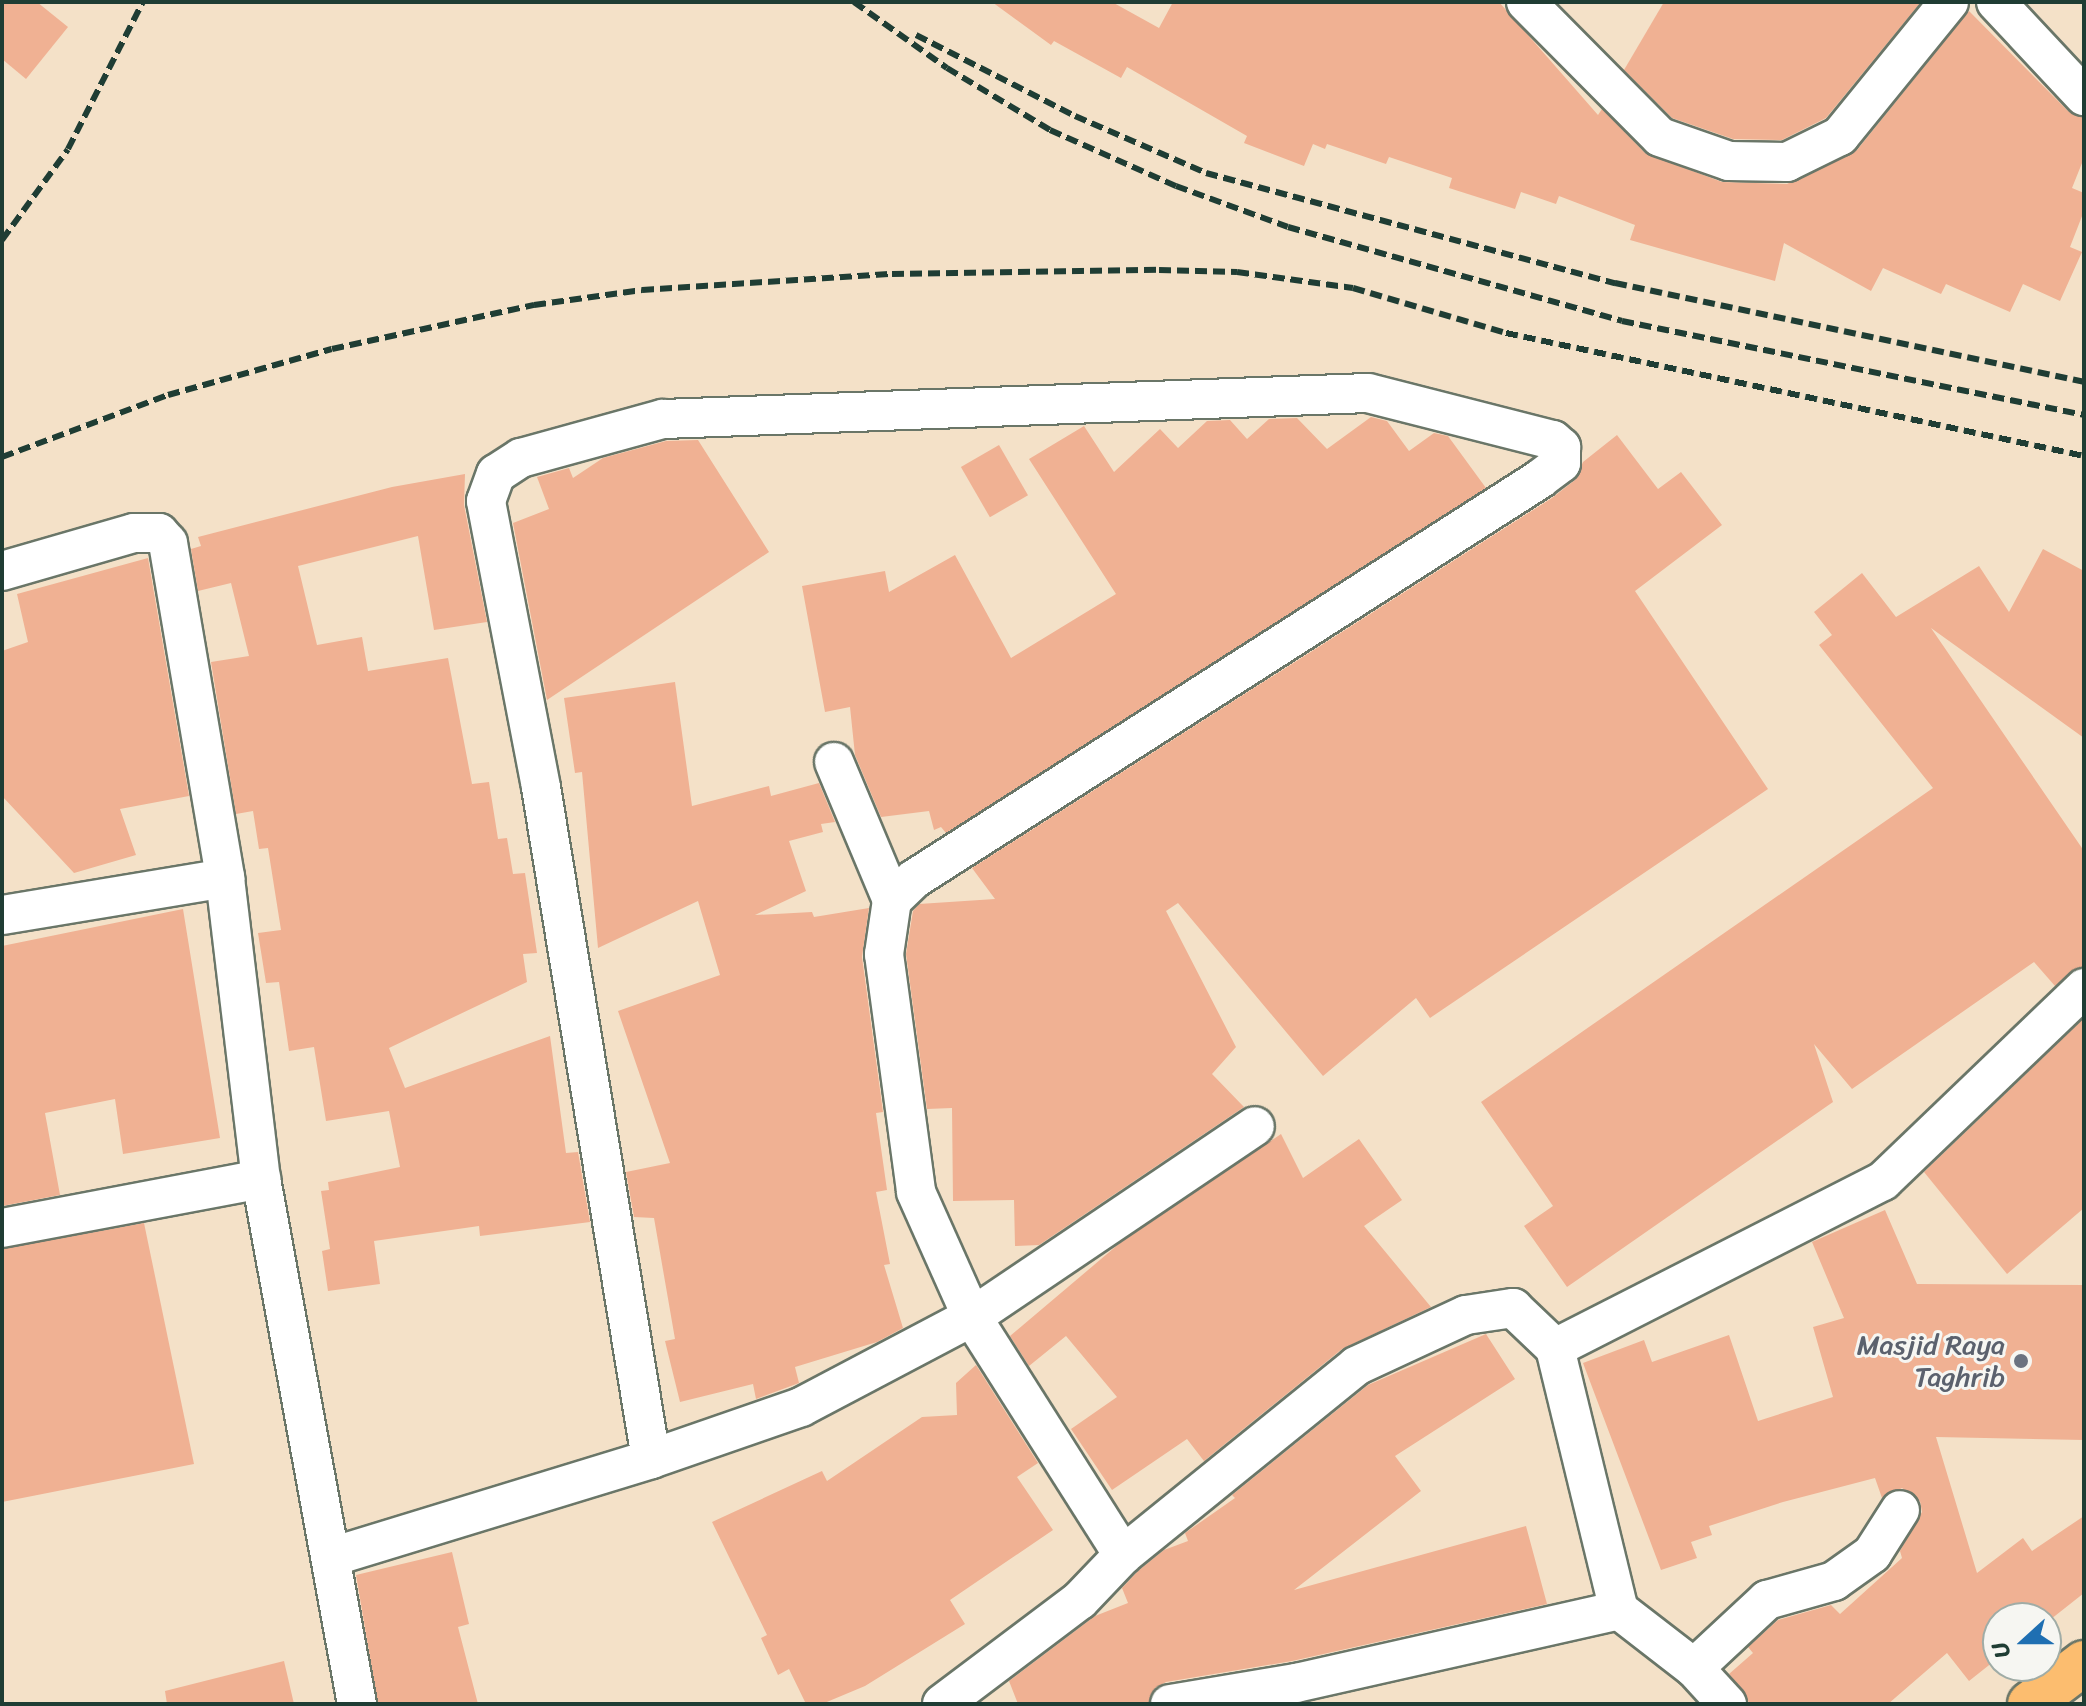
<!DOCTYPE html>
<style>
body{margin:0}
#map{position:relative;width:2086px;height:1706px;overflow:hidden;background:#f4e1c8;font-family:Sriracha,sans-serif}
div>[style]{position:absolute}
.building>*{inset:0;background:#f0b193;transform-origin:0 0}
.roads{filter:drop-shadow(2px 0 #6a7668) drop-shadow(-2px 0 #6a7668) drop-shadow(0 2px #6a7668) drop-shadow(0 -2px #6a7668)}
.minor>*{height:38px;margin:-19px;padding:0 19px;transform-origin:19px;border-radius:19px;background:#fff}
.primary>*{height:44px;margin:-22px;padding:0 22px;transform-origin:22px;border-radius:22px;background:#fcbd6f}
.rail>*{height:6px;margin-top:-3px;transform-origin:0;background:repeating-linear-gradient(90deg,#1f3d34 0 12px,transparent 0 18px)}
.dots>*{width:22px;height:22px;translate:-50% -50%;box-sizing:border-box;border:4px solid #f6f6f2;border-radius:50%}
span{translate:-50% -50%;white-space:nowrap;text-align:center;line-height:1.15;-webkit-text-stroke:6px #f6f6f2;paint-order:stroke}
.worship-label{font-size:28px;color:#5b616d}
.right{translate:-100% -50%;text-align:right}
.frame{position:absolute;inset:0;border:4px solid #1f3d34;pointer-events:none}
.north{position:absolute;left:1982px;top:1602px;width:80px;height:80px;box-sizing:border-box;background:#f6f6f2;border:2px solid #a0aca6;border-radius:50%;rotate:249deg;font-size:22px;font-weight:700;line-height:32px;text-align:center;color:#1f3d34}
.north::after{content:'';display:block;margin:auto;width:28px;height:36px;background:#1f6fb2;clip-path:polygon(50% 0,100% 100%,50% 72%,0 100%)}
</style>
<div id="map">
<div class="building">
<div style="clip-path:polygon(2px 2px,37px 2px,68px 27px,26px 79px,2px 59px)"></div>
<div style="clip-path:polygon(992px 2px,1112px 2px,1159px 28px,1173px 2px,1499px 2px,1598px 115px,1602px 109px,1645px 153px,1722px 182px,1787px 184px,1857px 150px,1969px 11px,2068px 111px,2084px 117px,2084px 158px,2072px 188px,2084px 193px,2084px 211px,2070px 247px,2082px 252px,2060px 301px,2023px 284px,2010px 312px,1946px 284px,1941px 294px,1883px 268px,1871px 291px,1784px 243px,1775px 281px,1630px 240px,1635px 225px,1559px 196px,1556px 204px,1521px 192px,1515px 209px,1449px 188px,1452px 178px,1389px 157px,1386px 164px,1327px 144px,1325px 149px,1313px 144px,1304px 166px,1244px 143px,1247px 136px,1127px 67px,1121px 78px,1054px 41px,1051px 45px)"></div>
<div style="clip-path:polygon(1664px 2px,1921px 2px,1826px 118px,1782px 140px,1733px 139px,1672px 118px,1624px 70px)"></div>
<div style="clip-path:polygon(1371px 417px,1387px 421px,1409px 451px,1434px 433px,1448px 436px,1486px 488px,946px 833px,941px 827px,934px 830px,929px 811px,881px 817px,855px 755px,850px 707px,825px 712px,802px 586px,885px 571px,889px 592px,955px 555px,1011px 658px,1116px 594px,1029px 459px,1084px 426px,1114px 472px,1160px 429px,1178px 448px,1207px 421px,1230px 420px,1247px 439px,1269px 419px,1297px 418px,1327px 449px)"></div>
<div style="clip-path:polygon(1617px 435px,1658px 489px,1681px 472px,1722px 525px,1635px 591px,1768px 789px,1430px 1018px,1416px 998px,1323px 1076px,1178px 903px,1166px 911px,1236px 1047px,1212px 1074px,1244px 1107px,1039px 1245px,1015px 1246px,1014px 1200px,953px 1201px,952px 1108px,927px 1109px,906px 954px,913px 911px,919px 904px,995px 899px,972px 868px,1552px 498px,1575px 480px,1583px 462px)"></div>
<div style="clip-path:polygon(698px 440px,769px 552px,547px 700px,513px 523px,549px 509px,537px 477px,569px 468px,573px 478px,603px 458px,666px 441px)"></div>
<div style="left:999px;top:445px;width:58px;height:44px;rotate:60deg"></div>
<div style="clip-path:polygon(465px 474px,464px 505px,487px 622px,434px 630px,418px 536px,298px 566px,317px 645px,362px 637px,368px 671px,448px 658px,472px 784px,489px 782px,498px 839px,507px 838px,513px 874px,525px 873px,537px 953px,523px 954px,527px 982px,389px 1048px,405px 1088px,550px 1036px,566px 1153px,578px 1152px,590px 1222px,480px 1236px,479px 1226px,374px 1241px,380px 1284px,328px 1291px,322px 1251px,330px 1249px,321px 1191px,329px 1190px,328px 1182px,400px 1167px,389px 1111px,326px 1121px,314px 1047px,289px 1051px,279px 982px,266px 983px,258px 933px,281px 930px,268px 848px,259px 849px,253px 811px,236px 814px,211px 662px,249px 656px,231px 583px,198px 591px,191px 549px,201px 546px,198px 537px,392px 487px)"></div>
<div style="clip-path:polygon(2043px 549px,2084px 571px,2084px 738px,1931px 628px,2084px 851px,2084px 967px,2055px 986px,2034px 962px,1852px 1089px,1814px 1044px,1833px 1102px,1567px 1287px,1524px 1226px,1553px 1206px,1481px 1102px,1933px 788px,1819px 645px,1832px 635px,1814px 612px,1862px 573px,1896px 617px,1979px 566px,2009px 612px)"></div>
<div style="clip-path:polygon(148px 558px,189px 796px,120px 809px,136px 855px,74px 873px,2px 796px,2px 651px,28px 642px,17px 594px)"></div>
<div style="clip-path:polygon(675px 682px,692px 806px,769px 786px,771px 796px,819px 783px,835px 822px,821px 824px,823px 832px,789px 841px,806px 891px,755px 915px,812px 912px,814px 917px,869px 908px,862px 957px,883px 1112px,876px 1113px,887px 1190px,876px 1192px,890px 1264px,884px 1265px,903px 1328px,877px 1342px,795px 1367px,799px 1383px,756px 1399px,753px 1384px,680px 1402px,665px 1341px,675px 1339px,654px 1218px,634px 1217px,626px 1172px,670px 1163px,618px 1011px,720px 975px,698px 901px,598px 948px,582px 772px,575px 773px,564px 698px)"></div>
<div style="clip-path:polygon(183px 909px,220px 1138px,123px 1154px,115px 1099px,45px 1113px,60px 1195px,2px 1206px,2px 946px)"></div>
<div style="clip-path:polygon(2084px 1018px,2084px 1208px,2007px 1274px,1924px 1172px)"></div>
<div style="clip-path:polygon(1281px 1134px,1303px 1178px,1359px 1139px,1402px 1200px,1364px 1226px,1431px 1307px,1342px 1349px,1204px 1461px,1187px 1439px,1112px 1490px,1071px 1429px,1117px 1397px,1066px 1336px,1029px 1366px,1010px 1336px,1120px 1243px)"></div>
<div style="clip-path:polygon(1885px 1210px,1917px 1284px,2084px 1285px,2084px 1440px,1936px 1437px,1977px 1573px,2023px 1538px,2032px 1551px,2084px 1516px,2084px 1593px,2046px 1623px,2046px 1618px,1998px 1618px,1998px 1658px,1969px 1681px,1947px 1653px,1888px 1704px,1750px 1704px,1729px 1674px,1753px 1653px,1748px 1647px,1778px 1620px,1831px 1605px,1840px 1614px,1902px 1558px,1900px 1551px,1922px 1512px,1920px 1501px,1902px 1488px,1882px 1498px,1875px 1478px,1783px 1502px,1709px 1526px,1712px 1535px,1691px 1542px,1697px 1558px,1661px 1570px,1583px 1363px,1644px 1340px,1652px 1362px,1729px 1335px,1758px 1421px,1833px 1397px,1813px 1327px,1844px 1318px,1812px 1242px)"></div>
<div style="clip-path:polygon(144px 1223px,194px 1464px,2px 1502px,2px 1249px)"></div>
<div style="clip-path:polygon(1486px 1334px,1515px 1379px,1395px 1456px,1421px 1491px,1294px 1590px,1526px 1526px,1547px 1604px,1292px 1661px,1166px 1682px,1155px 1688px,1149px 1704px,1018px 1704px,1009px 1681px,1095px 1616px,1128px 1603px,1122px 1588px,1138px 1571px,1164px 1550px,1188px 1541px,1185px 1533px,1235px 1498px,1232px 1495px,1368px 1385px)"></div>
<div style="clip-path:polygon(976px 1365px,1038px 1463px,1017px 1477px,1053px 1530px,950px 1600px,965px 1624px,865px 1686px,822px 1704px,806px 1704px,789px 1669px,778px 1675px,761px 1638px,767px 1635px,712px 1522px,822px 1471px,827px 1481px,922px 1417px,957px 1415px,956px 1383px)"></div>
<div style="clip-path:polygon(452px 1552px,469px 1624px,458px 1627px,478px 1704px,378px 1704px,356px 1575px)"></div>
<div style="clip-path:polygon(284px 1661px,294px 1704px,167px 1704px,165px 1691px)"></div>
</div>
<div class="roads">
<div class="minor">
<div style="left:1526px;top:2px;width:190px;rotate:45.2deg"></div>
<div style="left:1660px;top:137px;width:73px;rotate:19.2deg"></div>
<div style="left:1729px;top:161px;width:58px;rotate:1deg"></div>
<div style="left:1787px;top:162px;width:59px;rotate:-26.1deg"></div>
<div style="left:1840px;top:136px;width:173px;rotate:-50.9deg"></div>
<div style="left:1996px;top:2px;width:129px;rotate:46.9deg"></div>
<div style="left:2px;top:571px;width:137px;rotate:-16.1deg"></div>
<div style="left:134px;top:533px;width:25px"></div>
<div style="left:159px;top:533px;width:13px;rotate:48deg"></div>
<div style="left:168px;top:543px;width:340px;rotate:80.3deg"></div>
<div style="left:225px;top:878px;width:303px;rotate:83.2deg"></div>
<div style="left:261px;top:1179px;width:534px;rotate:79.64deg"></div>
<div style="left:834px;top:762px;width:150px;rotate:67.2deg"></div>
<div style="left:2px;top:915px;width:226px;rotate:-9.4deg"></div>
<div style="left:2px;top:1228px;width:264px;rotate:-10.7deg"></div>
<div style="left:1555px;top:1348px;width:368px;rotate:-27deg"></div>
<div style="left:1883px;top:1181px;width:279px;rotate:-43.8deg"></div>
<div style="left:651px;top:1459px;width:159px;rotate:-19.1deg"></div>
<div style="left:801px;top:1407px;width:193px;rotate:-27.8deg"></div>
<div style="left:972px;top:1317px;width:341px;rotate:-34deg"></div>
<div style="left:331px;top:1557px;width:335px;rotate:-17deg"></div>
<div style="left:651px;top:1459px;width:681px;rotate:-99.3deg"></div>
<div style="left:541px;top:787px;width:291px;rotate:-100.9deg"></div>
<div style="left:486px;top:501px;width:29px;rotate:-70deg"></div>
<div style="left:496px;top:474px;width:30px;rotate:-33deg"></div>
<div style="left:521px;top:458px;width:147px;rotate:-15.4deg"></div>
<div style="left:663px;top:419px;width:705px;rotate:-2.11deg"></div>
<div style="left:1368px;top:393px;width:191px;rotate:14.3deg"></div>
<div style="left:1553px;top:440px;width:11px;rotate:41deg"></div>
<div style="left:1561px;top:447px;width:16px;rotate:90deg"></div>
<div style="left:1561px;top:463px;width:26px;rotate:143deg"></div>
<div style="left:1540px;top:479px;width:743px;rotate:147.42deg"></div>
<div style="left:914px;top:879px;width:30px;rotate:136deg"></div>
<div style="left:892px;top:900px;width:55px;rotate:98.4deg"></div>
<div style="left:884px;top:954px;width:240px;rotate:82.3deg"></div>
<div style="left:916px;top:1192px;width:137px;rotate:65.9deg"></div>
<div style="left:972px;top:1317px;width:282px;rotate:57.6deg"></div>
<div style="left:1694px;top:1668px;width:100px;rotate:-43deg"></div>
<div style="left:1767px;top:1600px;width:70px;rotate:-15.8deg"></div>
<div style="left:1834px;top:1581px;width:47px;rotate:-35.4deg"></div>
<div style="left:1872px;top:1554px;width:52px;rotate:-57.5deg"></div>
<div style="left:942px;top:1704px;width:173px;rotate:-37deg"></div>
<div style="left:1080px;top:1600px;width:62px;rotate:-46.3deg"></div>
<div style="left:1123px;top:1555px;width:300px;rotate:-39deg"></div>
<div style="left:1356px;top:1366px;width:121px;rotate:-24.9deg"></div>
<div style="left:1466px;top:1315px;width:48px;rotate:-8.5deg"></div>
<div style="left:1513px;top:1308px;width:58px;rotate:43.6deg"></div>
<div style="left:1555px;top:1348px;width:270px;rotate:76.3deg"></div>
<div style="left:1170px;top:1704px;width:128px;rotate:-9.5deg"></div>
<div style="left:1296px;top:1683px;width:331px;rotate:-12.7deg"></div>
<div style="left:1619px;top:1610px;width:95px;rotate:37.7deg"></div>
<div style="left:1694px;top:1668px;width:49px;rotate:47.5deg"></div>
</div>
<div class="primary">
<div style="left:2030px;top:1704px;width:68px;rotate:-37.2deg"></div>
</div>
</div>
<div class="rail">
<div style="left:854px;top:2px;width:114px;rotate:35.4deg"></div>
<div style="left:947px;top:68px;width:120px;rotate:31deg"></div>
<div style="left:1050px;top:130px;width:138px;rotate:24deg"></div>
<div style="left:1176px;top:186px;width:119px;rotate:20.1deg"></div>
<div style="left:1288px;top:227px;width:347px;rotate:15.7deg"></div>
<div style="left:1622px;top:321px;width:471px;rotate:11.5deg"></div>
<div style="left:916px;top:35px;width:178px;rotate:27deg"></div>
<div style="left:1075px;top:116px;width:143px;rotate:23.5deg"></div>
<div style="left:1206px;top:173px;width:424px;rotate:15.1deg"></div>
<div style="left:1615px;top:283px;width:479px;rotate:11.9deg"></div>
<div style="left:2px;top:240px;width:112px;rotate:-54deg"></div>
<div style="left:68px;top:149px;width:165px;rotate:-63deg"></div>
<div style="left:2px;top:457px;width:177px;rotate:-20.5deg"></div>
<div style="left:168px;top:395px;width:170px;rotate:-15.7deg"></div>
<div style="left:332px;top:349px;width:207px;rotate:-12.3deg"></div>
<div style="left:534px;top:305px;width:109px;rotate:-7.9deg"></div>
<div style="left:642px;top:290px;width:251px;rotate:-3.7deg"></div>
<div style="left:892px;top:274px;width:267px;rotate:-0.9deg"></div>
<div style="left:1159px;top:270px;width:78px;rotate:1.5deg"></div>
<div style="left:1237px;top:272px;width:117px;rotate:7.9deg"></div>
<div style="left:1353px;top:288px;width:159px;rotate:16.4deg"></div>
<div style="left:1506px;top:333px;width:591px;rotate:12.01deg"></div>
</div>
<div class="dots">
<div style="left:2021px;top:1361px;background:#6b7280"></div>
</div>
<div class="worship-label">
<span class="right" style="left:2005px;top:1361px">Masjid Raya<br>Taghrib</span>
</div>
<div class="frame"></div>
<div class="north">U</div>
</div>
